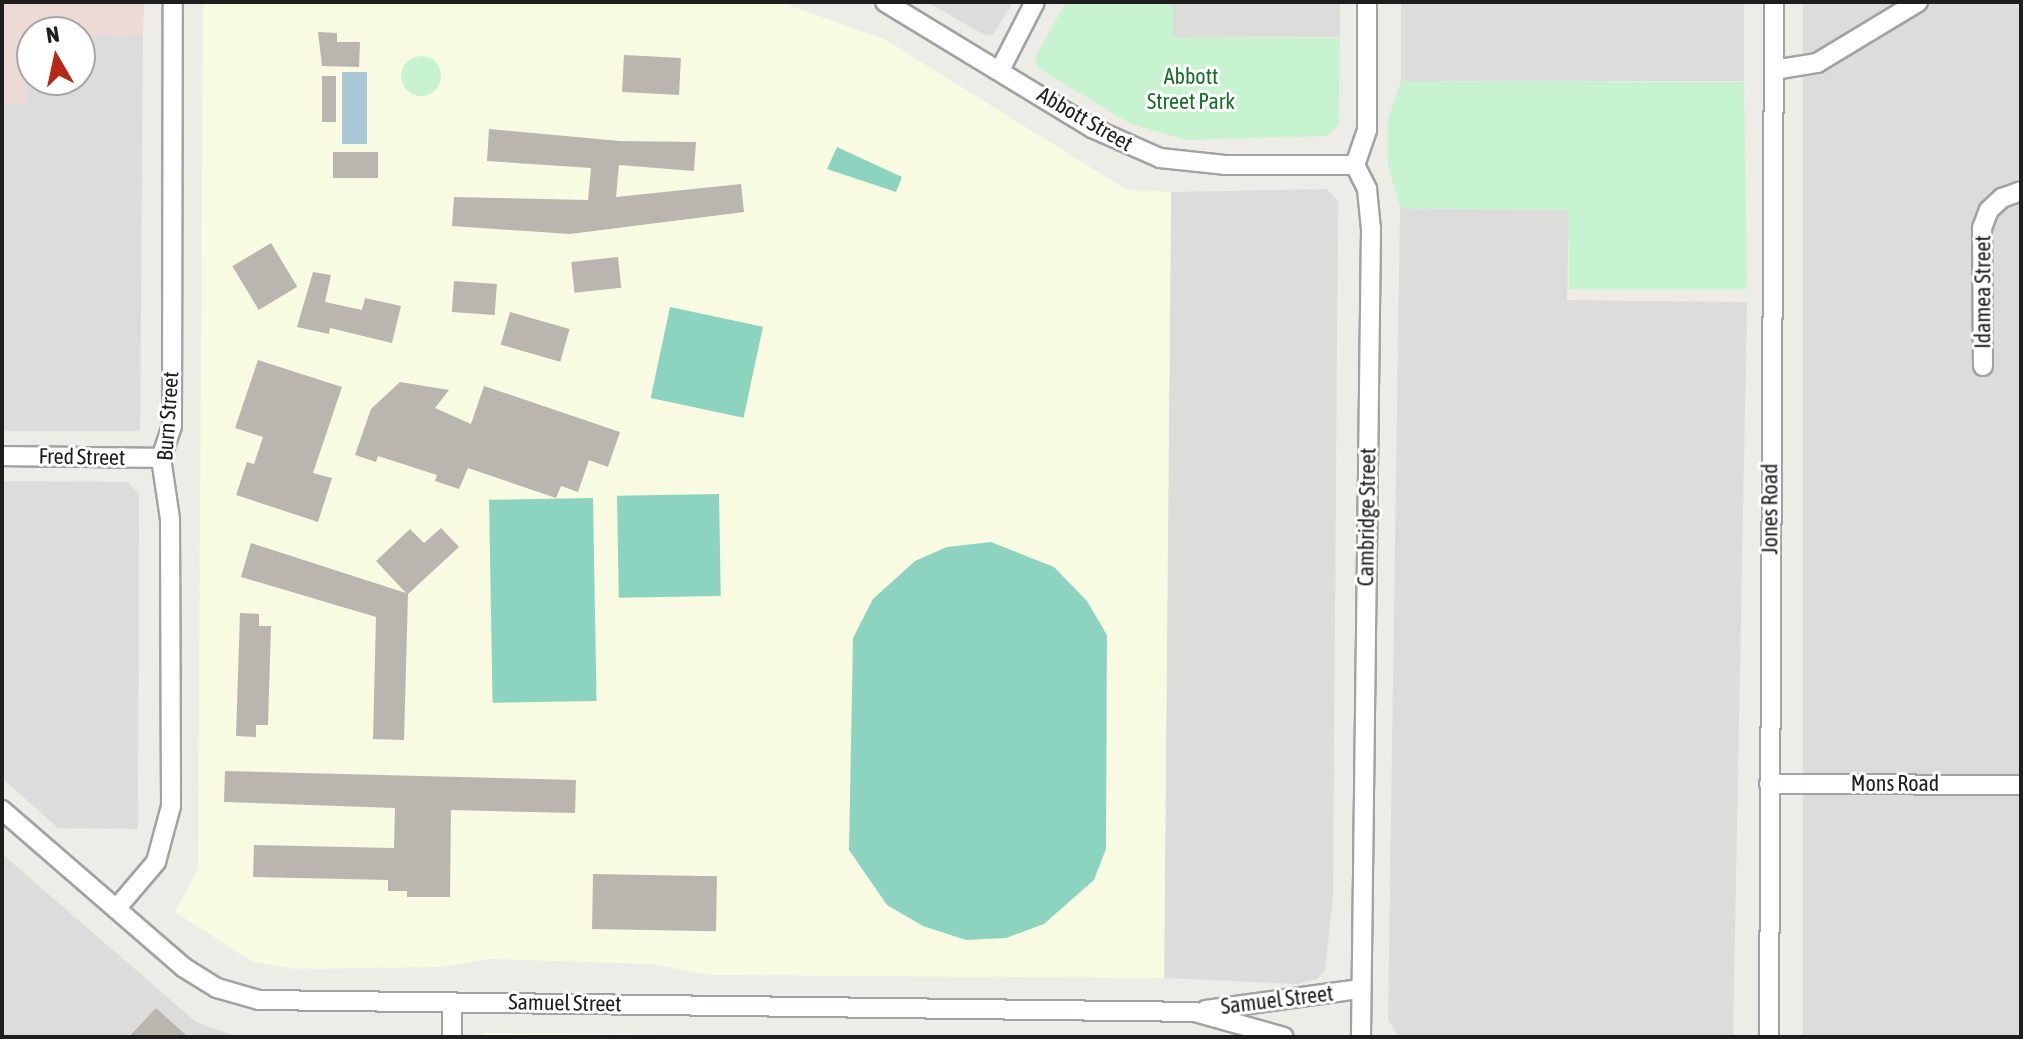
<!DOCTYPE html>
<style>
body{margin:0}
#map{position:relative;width:2023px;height:1039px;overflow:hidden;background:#eeece6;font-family:"Asap Condensed",sans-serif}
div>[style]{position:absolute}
.residential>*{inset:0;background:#dcdcdb;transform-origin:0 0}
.commercial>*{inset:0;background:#eddad7}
.education>*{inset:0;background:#f8fbe2}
.park>*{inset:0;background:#c8f3d0}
.round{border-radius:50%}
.pitch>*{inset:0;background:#8dd4c0;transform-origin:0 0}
.water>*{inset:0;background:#abc8d6;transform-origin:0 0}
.building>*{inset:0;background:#bbb5af;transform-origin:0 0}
.roads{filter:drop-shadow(2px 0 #a2a2a2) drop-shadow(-2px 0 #a2a2a2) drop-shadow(0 2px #a2a2a2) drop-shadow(0 -2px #a2a2a2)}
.minor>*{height:18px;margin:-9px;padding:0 9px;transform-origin:9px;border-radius:9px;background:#fff}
span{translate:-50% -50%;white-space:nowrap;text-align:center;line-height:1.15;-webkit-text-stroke:6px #fff;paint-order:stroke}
.park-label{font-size:22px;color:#197029}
.street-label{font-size:22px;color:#1e1e1e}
.frame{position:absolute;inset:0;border:4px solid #1e1e1e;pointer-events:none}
.north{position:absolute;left:16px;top:16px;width:80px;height:80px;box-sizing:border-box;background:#fff;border:2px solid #a5a5a5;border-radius:50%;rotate:351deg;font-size:22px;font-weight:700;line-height:32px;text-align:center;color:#1e1e1e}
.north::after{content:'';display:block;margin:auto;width:28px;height:36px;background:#b52918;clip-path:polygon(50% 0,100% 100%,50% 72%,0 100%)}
</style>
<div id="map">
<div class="residential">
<div style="clip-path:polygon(927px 2px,1014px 2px,993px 34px,986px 36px)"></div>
<div style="left:1173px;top:2px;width:167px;height:35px"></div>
<div style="left:1401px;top:2px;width:343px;height:79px"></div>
<div style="left:1803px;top:2px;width:218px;height:1035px"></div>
<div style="clip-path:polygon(28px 33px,32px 33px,32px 80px,80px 80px,80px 34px,143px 36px,140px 431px,2px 431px,2px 104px,26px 104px)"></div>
<div style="clip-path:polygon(1327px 189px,1338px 201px,1333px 897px,1325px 970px,1317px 979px,1298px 984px,1164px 978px,1171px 192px)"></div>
<div style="clip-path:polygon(1400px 208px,1569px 210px,1567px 300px,1747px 302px,1733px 1037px,1399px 1037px,1388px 1020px)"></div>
<div style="clip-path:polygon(2px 481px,128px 482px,139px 494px,138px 829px,58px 828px,2px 778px)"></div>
<div style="clip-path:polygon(2px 854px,196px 1022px,238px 1037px,2px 1037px)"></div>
</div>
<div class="commercial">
<div style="clip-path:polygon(2px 2px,144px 2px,143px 36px,28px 33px,26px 104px,2px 104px)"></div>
</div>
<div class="education">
<div style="clip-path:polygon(209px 2px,779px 2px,884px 39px,1127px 190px,1171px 192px,1164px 978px,710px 975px,652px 964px,490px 959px,441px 967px,294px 969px,253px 962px,175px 912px,198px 868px,203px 6px)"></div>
<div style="clip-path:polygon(485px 1033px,939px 1037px,485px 1037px)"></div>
</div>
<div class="park">
<div style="clip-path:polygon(1066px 2px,1173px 2px,1173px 37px,1340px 38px,1339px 125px,1327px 136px,1187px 140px,1131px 124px,1038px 68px,1035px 57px)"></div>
<div class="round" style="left:401px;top:56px;width:40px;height:40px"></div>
<div style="clip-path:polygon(1401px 81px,1744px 82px,1747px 289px,1569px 289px,1569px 210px,1400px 208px,1388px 165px,1388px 119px)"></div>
</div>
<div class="pitch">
<div style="clip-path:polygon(837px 147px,902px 177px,896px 192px,827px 169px)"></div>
<div style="left:670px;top:307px;width:95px;height:93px;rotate:12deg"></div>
<div style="left:719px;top:494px;width:102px;height:102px;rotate:89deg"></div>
<div style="left:593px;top:498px;width:203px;height:104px;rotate:89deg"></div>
<div style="clip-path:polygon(991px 542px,1054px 567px,1087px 601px,1107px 635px,1106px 849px,1094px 880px,1044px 924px,1006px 938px,966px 940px,923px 926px,887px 905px,849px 850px,853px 638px,873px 599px,915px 561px,947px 547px)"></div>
</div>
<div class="water">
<div style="left:342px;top:72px;width:25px;height:72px"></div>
</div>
<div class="building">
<div style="clip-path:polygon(318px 32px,337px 33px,337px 42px,360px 42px,359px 67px,322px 66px)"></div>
<div style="left:624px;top:55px;width:57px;height:37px;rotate:3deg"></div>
<div style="left:322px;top:76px;width:14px;height:46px"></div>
<div style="clip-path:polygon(489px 129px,620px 141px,696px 142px,694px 171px,619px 165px,616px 197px,741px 184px,744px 212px,570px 234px,452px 226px,454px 197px,588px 200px,591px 168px,487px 161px)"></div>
<div style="left:333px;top:152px;width:45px;height:26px"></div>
<div style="left:271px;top:243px;width:51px;height:45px;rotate:59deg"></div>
<div style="left:618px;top:257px;width:31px;height:47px;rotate:84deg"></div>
<div style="clip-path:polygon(313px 272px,331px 275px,325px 302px,362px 310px,365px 298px,401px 306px,392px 343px,330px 328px,329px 334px,297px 327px)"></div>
<div style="left:454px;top:281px;width:43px;height:31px;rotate:4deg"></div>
<div style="left:510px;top:312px;width:62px;height:34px;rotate:16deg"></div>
<div style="clip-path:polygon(258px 360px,342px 387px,313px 473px,332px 478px,318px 522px,236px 495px,247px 462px,254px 464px,263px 437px,235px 428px)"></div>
<div style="clip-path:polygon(400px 382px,449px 390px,435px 408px,471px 424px,484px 386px,620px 432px,608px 467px,589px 460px,578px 492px,561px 486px,556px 498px,468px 468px,459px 489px,435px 481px,437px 475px,378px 456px,376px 462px,355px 455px,371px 409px)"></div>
<div style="clip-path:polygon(441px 528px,459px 547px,408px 594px,404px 740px,373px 739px,376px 617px,241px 577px,251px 543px,406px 593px,376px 561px,410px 529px,424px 543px)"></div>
<div style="clip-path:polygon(240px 613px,259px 614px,259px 626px,271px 626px,268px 725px,256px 725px,256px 737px,236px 736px)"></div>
<div style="clip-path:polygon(225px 771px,576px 780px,575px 813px,451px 810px,450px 897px,407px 897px,407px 891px,388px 891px,388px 880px,253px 877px,254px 845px,394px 848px,395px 808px,224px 802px)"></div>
<div style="left:593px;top:874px;width:124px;height:55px;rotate:1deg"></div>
<div style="clip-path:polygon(156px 1008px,188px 1037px,129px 1037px)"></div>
</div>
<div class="roads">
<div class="minor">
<div style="left:885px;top:2px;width:242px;rotate:31.3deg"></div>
<div style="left:1092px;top:128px;width:74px;rotate:23.8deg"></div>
<div style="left:1160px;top:158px;width:65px;rotate:6.1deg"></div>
<div style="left:1225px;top:165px;width:130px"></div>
<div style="left:1000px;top:70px;width:76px;rotate:-62.8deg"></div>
<div style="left:1774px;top:70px;width:44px;rotate:-9.2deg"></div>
<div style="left:1817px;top:63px;width:118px;rotate:-31.1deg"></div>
<div style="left:1355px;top:165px;width:27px;rotate:63deg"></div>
<div style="left:1367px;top:189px;width:40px;rotate:84.3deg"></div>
<div style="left:1371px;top:229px;width:808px;rotate:90.71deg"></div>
<div style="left:1355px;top:165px;width:37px;rotate:-71deg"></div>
<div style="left:1367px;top:130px;width:128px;rotate:-90deg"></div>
<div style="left:1983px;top:366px;width:138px;rotate:-90.4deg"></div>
<div style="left:1982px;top:228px;width:19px;rotate:-69deg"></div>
<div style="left:1989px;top:210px;width:18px;rotate:-43deg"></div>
<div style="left:2002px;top:198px;width:20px;rotate:-20deg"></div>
<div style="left:2px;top:456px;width:159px;rotate:0.7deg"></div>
<div style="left:1769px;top:784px;width:252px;rotate:0.2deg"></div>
<div style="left:2px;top:810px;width:240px;rotate:40.9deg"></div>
<div style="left:183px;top:967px;width:40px;rotate:32deg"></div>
<div style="left:217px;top:988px;width:44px;rotate:15.9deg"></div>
<div style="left:259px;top:1000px;width:936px;rotate:0.73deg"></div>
<div style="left:1195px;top:1012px;width:92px;rotate:15.7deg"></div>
<div style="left:116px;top:909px;width:62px;rotate:-49.6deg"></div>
<div style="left:156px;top:862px;width:58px;rotate:-75deg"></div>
<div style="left:171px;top:806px;width:287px;rotate:-90.2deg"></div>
<div style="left:170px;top:519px;width:62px;rotate:-98.4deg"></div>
<div style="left:161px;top:458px;width:34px;rotate:-71deg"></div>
<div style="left:172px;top:426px;width:424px;rotate:-89.9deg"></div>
<div style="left:452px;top:1002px;width:35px;rotate:90deg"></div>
<div style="left:1206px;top:1010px;width:154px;rotate:-7.8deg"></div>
<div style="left:1769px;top:1037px;width:1035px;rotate:-89.72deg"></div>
</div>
</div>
<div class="park-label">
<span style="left:1191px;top:89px">Abbott<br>Street Park</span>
</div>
<div class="street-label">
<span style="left:1085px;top:119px;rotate:30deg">Abbott Street</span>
<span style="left:1983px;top:292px;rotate:-90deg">Idamea Street</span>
<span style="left:168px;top:416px;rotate:-86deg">Burn Street</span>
<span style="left:82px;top:457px;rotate:1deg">Fred Street</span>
<span style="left:1770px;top:509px;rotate:-90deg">Jones Road</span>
<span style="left:1367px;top:517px;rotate:-89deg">Cambridge Street</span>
<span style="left:1895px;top:784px">Mons Road</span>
<span style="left:1277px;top:1000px;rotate:-7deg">Samuel Street</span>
<span style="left:565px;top:1003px;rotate:1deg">Samuel Street</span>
</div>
<div class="frame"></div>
<div class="north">N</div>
</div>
